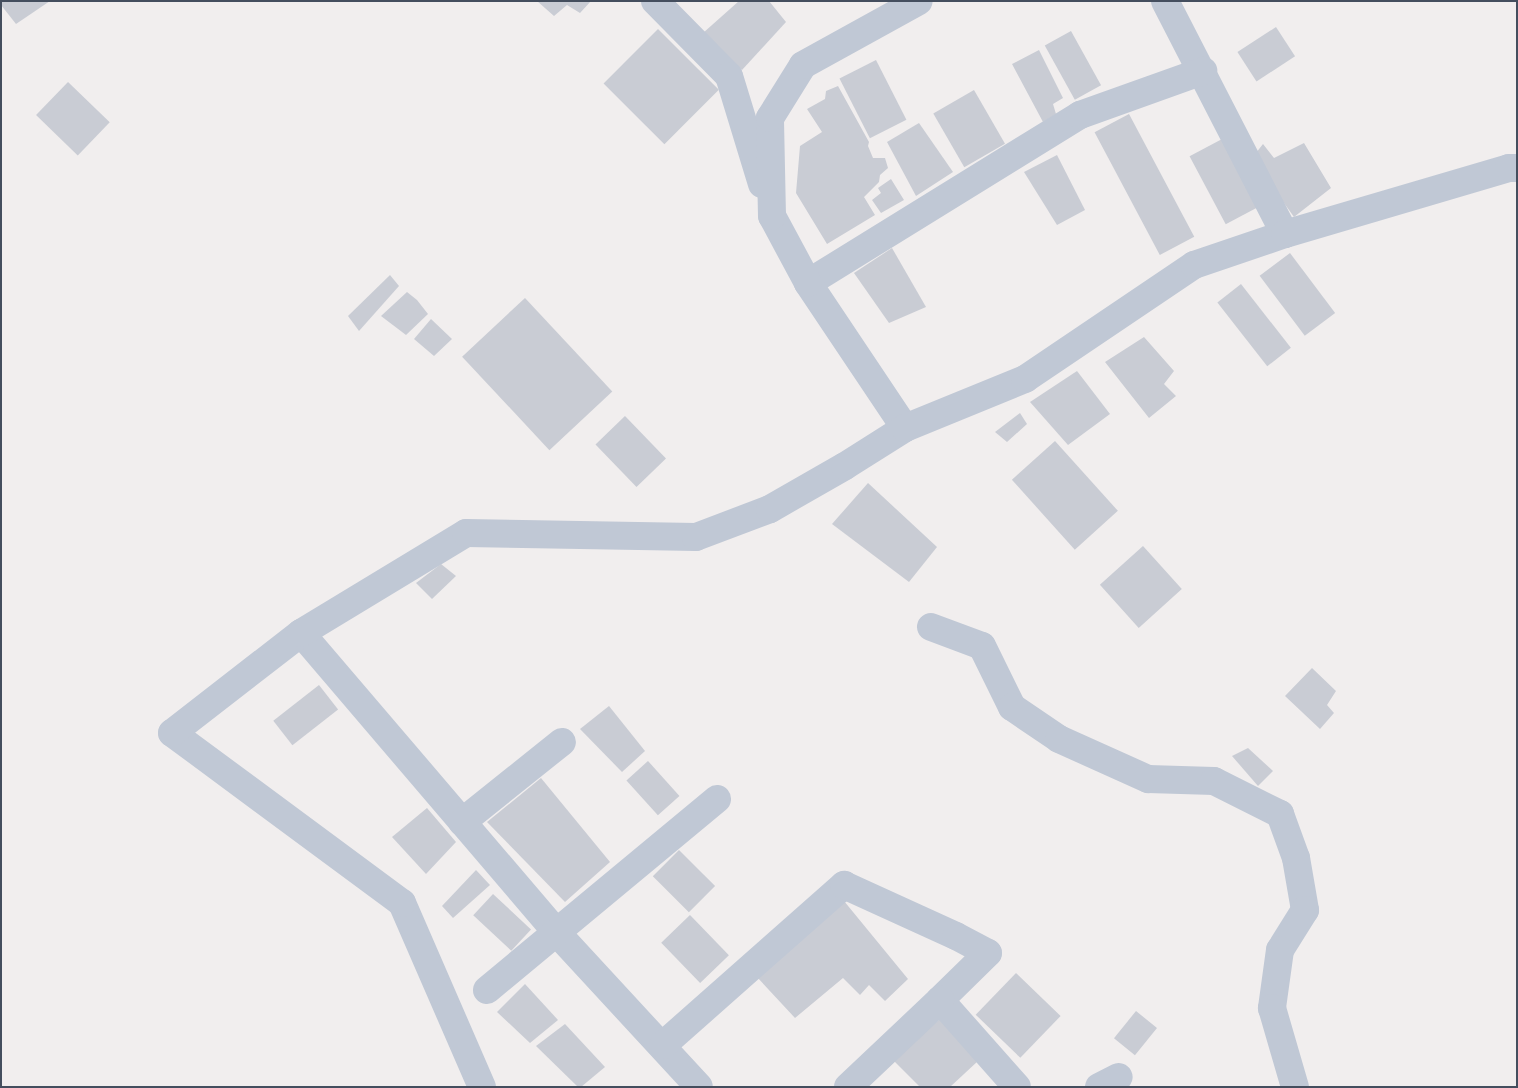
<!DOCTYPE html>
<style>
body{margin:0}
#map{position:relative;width:1518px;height:1088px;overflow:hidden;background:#f1eeee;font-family:"Archivo Narrow",sans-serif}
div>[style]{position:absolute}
.building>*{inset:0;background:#c9ccd4;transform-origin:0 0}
.minor>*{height:28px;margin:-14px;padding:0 14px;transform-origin:14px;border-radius:14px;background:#c0c8d5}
span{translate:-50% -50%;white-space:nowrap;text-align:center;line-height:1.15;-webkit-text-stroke:5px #fff;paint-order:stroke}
.frame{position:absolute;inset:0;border:2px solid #444e5e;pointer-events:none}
</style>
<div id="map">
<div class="building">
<div style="clip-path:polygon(1px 1px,50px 1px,16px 24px,1px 5px)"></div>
<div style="clip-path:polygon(537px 1px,591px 1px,580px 13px,567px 5px,554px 16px)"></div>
<div style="clip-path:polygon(739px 1px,769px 1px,786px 22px,742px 70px,703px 33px)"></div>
<div style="left:1276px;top:27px;width:35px;height:46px;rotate:57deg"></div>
<div style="left:658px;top:29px;width:86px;height:77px;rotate:45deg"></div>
<div style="left:1071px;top:31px;width:62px;height:30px;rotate:61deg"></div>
<div style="clip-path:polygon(1039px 50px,1063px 98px,1053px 104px,1056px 114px,1043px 122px,1012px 64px)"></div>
<div style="left:876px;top:60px;width:67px;height:41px;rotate:63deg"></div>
<div style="left:68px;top:82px;width:58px;height:46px;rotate:44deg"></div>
<div style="clip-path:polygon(838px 86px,869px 142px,868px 146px,873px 158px,885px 158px,888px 168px,880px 175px,879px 182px,864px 197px,875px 215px,827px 244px,796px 193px,800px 146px,822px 132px,807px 109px,825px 99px,826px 91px)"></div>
<div style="left:974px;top:90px;width:62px;height:47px;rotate:60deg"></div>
<div style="left:1129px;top:114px;width:139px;height:39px;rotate:62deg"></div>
<div style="clip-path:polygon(919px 123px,953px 172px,916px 196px,887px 142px)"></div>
<div style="left:1224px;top:138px;width:77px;height:39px;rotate:62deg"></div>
<div style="clip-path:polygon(1304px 143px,1331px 188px,1294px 217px,1252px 158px,1263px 144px,1274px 158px)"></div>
<div style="clip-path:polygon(1057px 155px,1085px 210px,1057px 225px,1024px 172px)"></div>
<div style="clip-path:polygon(891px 179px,904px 200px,881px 213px,872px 200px,881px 193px,878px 188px)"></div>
<div style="clip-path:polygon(892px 248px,926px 307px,889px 323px,854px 273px)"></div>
<div style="left:1290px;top:253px;width:75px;height:38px;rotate:53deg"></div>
<div style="clip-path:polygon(390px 275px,399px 286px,359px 331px,348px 316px)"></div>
<div style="left:1241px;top:284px;width:81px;height:30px;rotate:52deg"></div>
<div style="clip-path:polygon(407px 292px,417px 300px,428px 314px,406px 335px,381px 316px)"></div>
<div style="left:525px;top:298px;width:128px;height:86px;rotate:47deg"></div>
<div style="clip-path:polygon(431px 319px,452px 339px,434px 356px,414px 339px)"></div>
<div style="clip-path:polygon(1144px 337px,1174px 371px,1164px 384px,1176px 396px,1149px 418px,1105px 362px)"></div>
<div style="clip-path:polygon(1077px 371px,1110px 414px,1068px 445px,1030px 402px)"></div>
<div style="clip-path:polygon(1020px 413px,1027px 424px,1007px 442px,995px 432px)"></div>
<div style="left:625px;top:416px;width:59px;height:41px;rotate:46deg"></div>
<div style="left:1055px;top:441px;width:94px;height:58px;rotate:48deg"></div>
<div style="clip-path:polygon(868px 483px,937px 547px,909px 582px,832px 524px)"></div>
<div style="left:1143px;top:546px;width:58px;height:58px;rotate:48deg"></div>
<div style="clip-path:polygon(441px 564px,456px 576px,432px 599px,416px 583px)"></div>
<div style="clip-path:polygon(1312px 668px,1336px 691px,1327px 705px,1334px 713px,1320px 729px,1285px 696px)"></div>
<div style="left:319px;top:685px;width:31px;height:58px;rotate:52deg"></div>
<div style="clip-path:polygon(609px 706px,645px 751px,622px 772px,580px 729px)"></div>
<div style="clip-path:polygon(1248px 748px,1273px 771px,1258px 786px,1232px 756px)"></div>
<div style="left:648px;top:761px;width:47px;height:29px;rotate:48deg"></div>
<div style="clip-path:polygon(541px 778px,610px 862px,565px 902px,487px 822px)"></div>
<div style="clip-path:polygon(427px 808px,456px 842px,426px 874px,392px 837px)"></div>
<div style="left:679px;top:850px;width:51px;height:37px;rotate:45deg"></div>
<div style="clip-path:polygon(476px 870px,490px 885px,453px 918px,442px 906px)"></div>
<div style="left:493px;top:894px;width:52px;height:29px;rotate:43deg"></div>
<div style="clip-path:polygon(844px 901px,908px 979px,885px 1001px,869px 985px,860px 995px,843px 978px,795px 1018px,756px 976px)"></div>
<div style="left:690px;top:915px;width:56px;height:40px;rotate:46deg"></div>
<div style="left:1016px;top:973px;width:62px;height:58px;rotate:44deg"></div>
<div style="clip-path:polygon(525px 984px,558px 1020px,530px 1043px,497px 1012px)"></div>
<div style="left:1136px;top:1011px;width:27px;height:35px;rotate:39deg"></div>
<div style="clip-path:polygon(940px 1019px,978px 1061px,950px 1087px,920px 1087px,892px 1059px)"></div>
<div style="clip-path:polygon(565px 1024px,605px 1067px,581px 1087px,578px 1087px,536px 1046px)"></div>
</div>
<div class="minor">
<div style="left:655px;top:1px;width:105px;rotate:45.4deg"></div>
<div style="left:729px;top:76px;width:113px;rotate:73deg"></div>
<div style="left:1165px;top:1px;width:262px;rotate:62.8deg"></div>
<div style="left:808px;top:283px;width:320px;rotate:-31.7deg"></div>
<div style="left:1080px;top:115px;width:131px;rotate:-19.7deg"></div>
<div style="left:905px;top:428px;width:174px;rotate:-123.8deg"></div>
<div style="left:808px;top:283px;width:76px;rotate:-118.2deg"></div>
<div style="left:772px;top:216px;width:98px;rotate:-91.2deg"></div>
<div style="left:770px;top:118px;width:62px;rotate:-58.1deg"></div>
<div style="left:803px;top:65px;width:132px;rotate:-28.9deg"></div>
<div style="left:931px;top:627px;width:54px;rotate:20.4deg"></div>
<div style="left:982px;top:646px;width:68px;rotate:63.8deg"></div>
<div style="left:1012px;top:707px;width:57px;rotate:34.2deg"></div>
<div style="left:1059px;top:739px;width:98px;rotate:24.2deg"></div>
<div style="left:1148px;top:779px;width:66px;rotate:1.7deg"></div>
<div style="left:1214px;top:781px;width:74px;rotate:26.6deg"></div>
<div style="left:1280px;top:814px;width:47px;rotate:70deg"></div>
<div style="left:1296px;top:858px;width:53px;rotate:80.2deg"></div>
<div style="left:1305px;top:910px;width:47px;rotate:122deg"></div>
<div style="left:1280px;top:950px;width:59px;rotate:97.9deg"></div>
<div style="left:1272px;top:1008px;width:82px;rotate:73.8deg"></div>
<div style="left:301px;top:633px;width:394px;rotate:49.5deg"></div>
<div style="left:557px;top:933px;width:209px;rotate:47.3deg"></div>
<div style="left:462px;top:822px;width:128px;rotate:-38.7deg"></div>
<div style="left:487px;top:990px;width:299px;rotate:-39.7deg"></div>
<div style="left:663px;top:1045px;width:242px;rotate:-41.5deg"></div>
<div style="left:844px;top:885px;width:123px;rotate:24.5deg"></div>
<div style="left:956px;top:936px;width:36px;rotate:28deg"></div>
<div style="left:988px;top:953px;width:67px;rotate:135.6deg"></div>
<div style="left:940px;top:1000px;width:116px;rotate:48.5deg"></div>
<div style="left:482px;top:1087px;width:201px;rotate:-113.5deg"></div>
<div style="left:402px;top:903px;width:286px;rotate:-143.5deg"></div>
<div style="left:172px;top:733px;width:163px;rotate:-37.8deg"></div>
<div style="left:301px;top:633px;width:193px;rotate:-31.2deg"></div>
<div style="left:466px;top:533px;width:230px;rotate:1deg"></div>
<div style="left:696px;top:537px;width:79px;rotate:-20.7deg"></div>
<div style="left:770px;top:509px;width:86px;rotate:-29.8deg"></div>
<div style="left:845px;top:466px;width:71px;rotate:-32.3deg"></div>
<div style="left:905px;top:428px;width:130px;rotate:-22.2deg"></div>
<div style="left:1025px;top:379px;width:204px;rotate:-34deg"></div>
<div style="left:1194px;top:265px;width:96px;rotate:-18.8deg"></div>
<div style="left:1285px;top:234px;width:234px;rotate:-16.4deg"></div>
<div style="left:1509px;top:168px;width:8px"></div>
<div style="left:848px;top:1087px;width:127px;rotate:-43.4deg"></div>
<div style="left:1099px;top:1087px;width:22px;rotate:-27deg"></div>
</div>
<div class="frame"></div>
</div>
